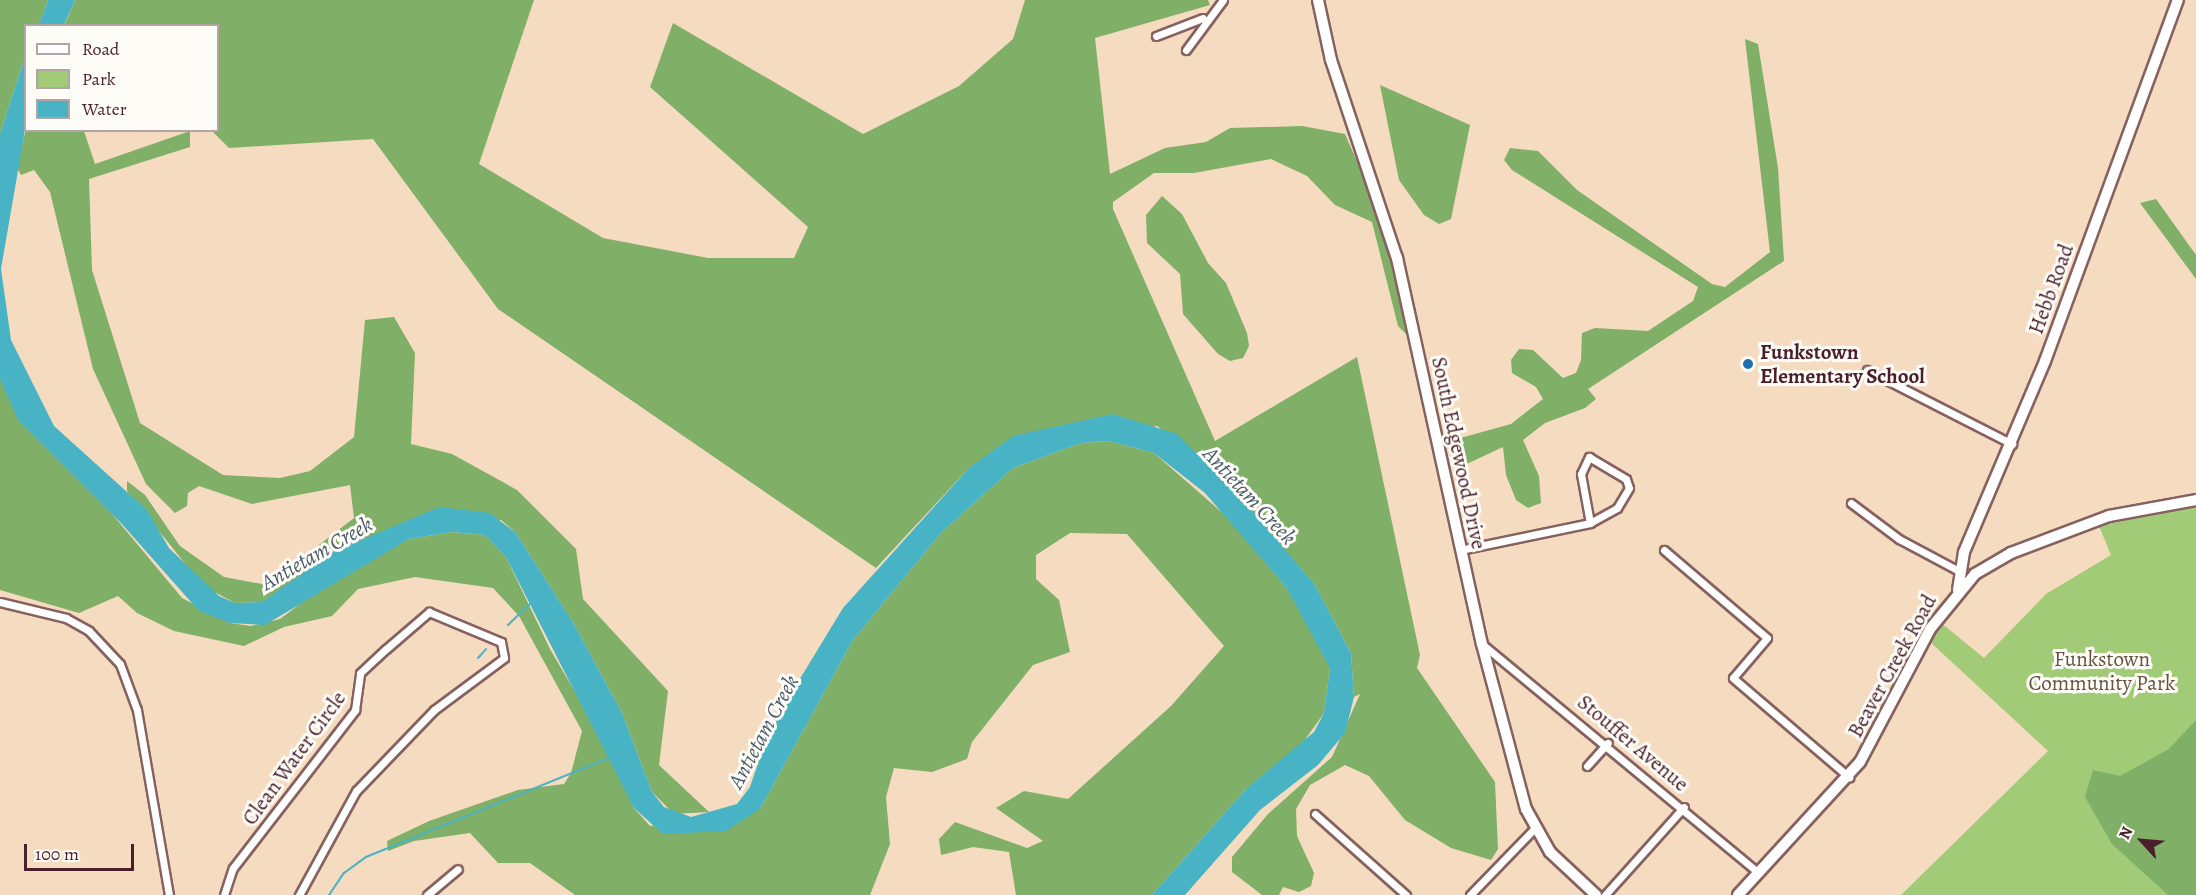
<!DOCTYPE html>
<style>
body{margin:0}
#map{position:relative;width:2196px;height:895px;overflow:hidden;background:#f5dbbf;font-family:Alegreya,serif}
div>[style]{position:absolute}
.green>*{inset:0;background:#a1cb77}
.forest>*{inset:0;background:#80af68}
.water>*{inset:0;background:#49b3c6}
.stream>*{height:2px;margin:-1px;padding:0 1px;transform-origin:1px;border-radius:1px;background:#49b3c6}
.roads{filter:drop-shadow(2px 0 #86615f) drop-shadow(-2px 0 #86615f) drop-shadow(0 2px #86615f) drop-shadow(0 -2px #86615f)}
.street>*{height:7px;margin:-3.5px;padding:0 3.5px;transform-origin:3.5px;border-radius:3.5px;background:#fff}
.secondary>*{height:10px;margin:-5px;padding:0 5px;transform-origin:5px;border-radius:5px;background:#fff}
.dots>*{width:16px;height:16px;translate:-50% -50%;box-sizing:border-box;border:3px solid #fdfcf7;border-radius:50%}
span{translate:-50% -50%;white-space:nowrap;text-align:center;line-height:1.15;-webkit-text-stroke:6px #fdfcf7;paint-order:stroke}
.street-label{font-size:21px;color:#4a1f2b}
.poi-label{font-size:21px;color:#4a1f2b;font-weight:700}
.left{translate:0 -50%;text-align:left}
.park-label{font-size:21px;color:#645342}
.water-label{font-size:22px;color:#4a5a69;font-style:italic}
.legend{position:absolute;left:24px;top:24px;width:195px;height:108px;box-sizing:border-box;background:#fdfcf7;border:2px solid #b5a4a5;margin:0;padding:8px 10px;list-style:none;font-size:18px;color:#4a1f2b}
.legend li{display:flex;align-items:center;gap:12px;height:30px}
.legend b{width:30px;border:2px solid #b5a4a5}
.north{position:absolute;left:2112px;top:811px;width:60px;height:60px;-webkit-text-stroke:4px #fdfcf7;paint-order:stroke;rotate:296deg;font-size:16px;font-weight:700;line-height:24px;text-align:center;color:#4a1f2b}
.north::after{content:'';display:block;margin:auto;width:21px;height:27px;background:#4a1f2b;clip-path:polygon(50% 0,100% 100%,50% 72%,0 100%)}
.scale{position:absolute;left:24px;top:844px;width:110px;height:27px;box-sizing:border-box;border:3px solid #4a1f2b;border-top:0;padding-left:8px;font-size:18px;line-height:21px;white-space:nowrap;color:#4a1f2b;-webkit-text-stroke:4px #fdfcf7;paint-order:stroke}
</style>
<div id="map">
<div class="green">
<div style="clip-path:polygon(2196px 505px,2196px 895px,1901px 895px,2048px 751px,1929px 641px,1940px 622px,1984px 658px,2046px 594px,2111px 555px,2099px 526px)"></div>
</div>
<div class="forest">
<div style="clip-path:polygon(0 0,48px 0,39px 25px,26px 26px,25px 57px,0 134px)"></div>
<div style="clip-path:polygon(75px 0,534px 0,479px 164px,603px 238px,708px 258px,794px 258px,808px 227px,650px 87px,673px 23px,863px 134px,959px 86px,1013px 39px,1025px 0,1208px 0,1210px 5px,1095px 38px,1110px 174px,1165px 148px,1206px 142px,1230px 128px,1302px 126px,1345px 134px,1373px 198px,1406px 311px,1406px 334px,1398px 326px,1372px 222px,1335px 205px,1307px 176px,1271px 159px,1194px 173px,1154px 173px,1113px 202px,1113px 209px,1215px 441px,1357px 357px,1420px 655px,1417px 668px,1495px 782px,1498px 849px,1491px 860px,1451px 848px,1405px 820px,1369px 776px,1345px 765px,1310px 785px,1296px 809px,1297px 836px,1314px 873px,1311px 886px,1299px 892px,1283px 887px,1279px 895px,1262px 895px,1232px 872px,1232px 857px,1268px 814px,1332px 757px,1360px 694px,1354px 697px,1351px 653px,1315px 585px,1218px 473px,1157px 426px,969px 468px,876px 568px,498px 309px,373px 139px,229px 148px,212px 131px,218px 130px,218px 26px,64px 26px)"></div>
<div style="clip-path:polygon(1745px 39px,1758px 44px,1778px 168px,1784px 261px,1588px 389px,1596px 399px,1585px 408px,1545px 423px,1523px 440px,1539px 476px,1541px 503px,1528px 508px,1516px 500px,1506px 475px,1503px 447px,1456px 469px,1446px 442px,1511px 424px,1543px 399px,1536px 387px,1512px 373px,1511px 360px,1519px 349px,1533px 350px,1563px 378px,1576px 373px,1581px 360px,1582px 333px,1595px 328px,1648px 331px,1693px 301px,1698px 287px,1512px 170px,1504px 160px,1510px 148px,1538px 151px,1577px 190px,1712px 284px,1725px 287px,1770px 252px)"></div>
<div style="clip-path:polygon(1380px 85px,1470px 125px,1451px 219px,1439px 224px,1424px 215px,1399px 180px)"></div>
<div style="clip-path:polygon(26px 130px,84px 131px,95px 164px,190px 131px,190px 147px,89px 179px,92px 270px,140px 423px,223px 475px,280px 478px,310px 471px,354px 437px,365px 320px,394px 317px,415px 353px,411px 444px,452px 454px,517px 490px,576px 549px,583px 599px,668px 691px,659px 765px,709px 812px,674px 814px,652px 792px,622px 713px,574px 624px,516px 533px,501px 520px,356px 541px,262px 602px,235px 603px,203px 586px,127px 491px,127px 481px,145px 495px,180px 546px,224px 577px,267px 585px,354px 518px,350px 485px,252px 504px,199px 486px,188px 493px,187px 506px,175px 513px,146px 484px,93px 369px,50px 192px,34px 170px,21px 175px,16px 166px)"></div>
<div style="clip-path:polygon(1162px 196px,1182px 214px,1208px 263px,1226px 283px,1247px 333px,1249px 346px,1243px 358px,1230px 361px,1218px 354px,1183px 314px,1180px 274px,1147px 243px,1146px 215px)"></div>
<div style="clip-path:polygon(2156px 199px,2196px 255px,2196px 279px,2140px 203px)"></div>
<div style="clip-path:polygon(0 379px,182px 598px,230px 623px,251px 626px,280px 619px,325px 585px,409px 539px,452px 532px,485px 535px,506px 557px,550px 649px,613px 757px,634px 808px,650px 826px,760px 809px,853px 640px,941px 533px,1013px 468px,1081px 443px,1109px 441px,1154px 453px,1234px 523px,1286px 587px,1320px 643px,1330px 668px,1324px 713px,1297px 751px,1245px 790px,1152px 895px,1016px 895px,1009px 852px,973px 847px,941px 855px,939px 839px,955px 822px,1027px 848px,1043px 841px,996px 808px,1024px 791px,1068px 799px,1171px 706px,1224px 646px,1127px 534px,1070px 533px,1036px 555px,1036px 579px,1059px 600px,1070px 652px,1033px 665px,972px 742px,967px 759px,932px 772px,894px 768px,886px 797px,890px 844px,870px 895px,575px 895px,530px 863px,498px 863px,470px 833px,414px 841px,388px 851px,387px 841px,429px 821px,518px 790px,564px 784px,571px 773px,582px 731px,519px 616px,493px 588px,415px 577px,358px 589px,332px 616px,284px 627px,244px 646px,174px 631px,137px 613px,118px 596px,79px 613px,0 590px)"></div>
<div style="clip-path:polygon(2196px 720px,2196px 895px,2168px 895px,2112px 844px,2085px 797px,2093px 770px,2120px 776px,2169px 749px)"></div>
</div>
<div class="water">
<div style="clip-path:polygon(48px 0,75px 0,64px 25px,39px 25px)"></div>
<div style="clip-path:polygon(25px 57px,25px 130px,1px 269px,11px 340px,54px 426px,147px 510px,169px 548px,219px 596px,235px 603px,262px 602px,333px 552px,439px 507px,490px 513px,516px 533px,574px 624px,622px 713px,652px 792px,664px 807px,691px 817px,737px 804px,750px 787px,770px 728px,843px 608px,969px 468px,1013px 436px,1113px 414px,1177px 434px,1236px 492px,1315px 585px,1351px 653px,1354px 697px,1345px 733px,1318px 765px,1260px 810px,1185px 895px,1152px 895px,1245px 790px,1314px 732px,1324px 713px,1330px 668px,1286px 587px,1205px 493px,1154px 453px,1109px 441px,1081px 443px,1013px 468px,941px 533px,853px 640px,760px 809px,726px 831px,663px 834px,634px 808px,506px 557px,485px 535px,452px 532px,409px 539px,265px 625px,230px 623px,199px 611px,121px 523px,18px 420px,0 379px,0 134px)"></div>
</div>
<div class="stream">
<div style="left:508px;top:625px;width:30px;rotate:-44deg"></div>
<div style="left:478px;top:658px;width:12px;rotate:-48deg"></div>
<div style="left:329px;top:895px;width:27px;rotate:-56deg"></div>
<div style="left:344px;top:873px;width:27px;rotate:-36deg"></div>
<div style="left:366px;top:857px;width:268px;rotate:-22.2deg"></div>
</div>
<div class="roads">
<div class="street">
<div style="left:1156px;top:36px;width:50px;rotate:-21deg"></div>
<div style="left:1186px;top:50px;width:62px;rotate:-53.5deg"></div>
<div style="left:1867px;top:370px;width:163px;rotate:27deg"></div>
<div style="left:1851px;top:503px;width:60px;rotate:36.9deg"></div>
<div style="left:1899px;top:539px;width:68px;rotate:28.1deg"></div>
<div style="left:1460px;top:550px;width:133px;rotate:-11.7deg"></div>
<div style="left:1590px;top:523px;width:50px;rotate:-100.4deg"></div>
<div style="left:1581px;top:474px;width:19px;rotate:-65deg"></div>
<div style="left:1589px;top:457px;width:43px;rotate:30.7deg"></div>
<div style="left:1626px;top:479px;width:9px;rotate:72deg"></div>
<div style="left:1629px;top:488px;width:23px;rotate:121deg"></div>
<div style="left:1617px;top:508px;width:31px;rotate:151deg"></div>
<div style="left:1664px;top:550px;width:135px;rotate:40.5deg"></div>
<div style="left:1767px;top:638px;width:52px;rotate:130.4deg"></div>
<div style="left:1733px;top:678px;width:153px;rotate:40.5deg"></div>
<div style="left:0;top:602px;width:68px;rotate:13.6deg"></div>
<div style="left:66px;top:618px;width:26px;rotate:29deg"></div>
<div style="left:89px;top:631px;width:45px;rotate:46.8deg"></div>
<div style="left:120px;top:664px;width:49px;rotate:69.7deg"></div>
<div style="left:137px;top:710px;width:188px;rotate:80.2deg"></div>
<div style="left:1482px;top:644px;width:359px;rotate:39.6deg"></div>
<div style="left:1587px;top:766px;width:31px;rotate:-48deg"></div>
<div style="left:1315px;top:814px;width:122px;rotate:41.7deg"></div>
<div style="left:224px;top:895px;width:28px;rotate:-72deg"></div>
<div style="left:233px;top:868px;width:200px;rotate:-52.3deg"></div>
<div style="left:355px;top:710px;width:37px;rotate:-82deg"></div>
<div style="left:360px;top:673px;width:35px;rotate:-43deg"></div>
<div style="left:386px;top:649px;width:57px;rotate:-40.7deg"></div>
<div style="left:429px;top:612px;width:78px;rotate:22.6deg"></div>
<div style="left:501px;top:642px;width:16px;rotate:79deg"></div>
<div style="left:504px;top:658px;width:87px;rotate:143.4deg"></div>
<div style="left:434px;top:710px;width:112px;rotate:133.9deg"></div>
<div style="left:356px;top:791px;width:119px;rotate:118.7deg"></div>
<div style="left:427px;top:895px;width:40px;rotate:-40deg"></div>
<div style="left:1470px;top:895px;width:92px;rotate:-45.9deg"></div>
<div style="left:1605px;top:895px;width:118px;rotate:-48.1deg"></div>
</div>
<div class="secondary">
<div style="left:1318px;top:0;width:61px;rotate:77.8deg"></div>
<div style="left:1331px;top:60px;width:209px;rotate:71.6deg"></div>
<div style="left:1397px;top:258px;width:395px;rotate:77.6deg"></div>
<div style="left:1482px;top:644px;width:171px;rotate:75.1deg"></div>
<div style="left:1526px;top:809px;width:49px;rotate:60.8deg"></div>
<div style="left:1550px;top:852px;width:63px;rotate:43.1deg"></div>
<div style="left:1958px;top:590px;width:38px;rotate:-81deg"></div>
<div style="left:1964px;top:552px;width:207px;rotate:-67deg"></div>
<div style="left:2045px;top:361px;width:385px;rotate:-69.8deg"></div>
<div style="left:1738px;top:895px;width:180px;rotate:-47.5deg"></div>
<div style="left:1860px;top:762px;width:150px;rotate:-62.2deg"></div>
<div style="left:1930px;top:629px;width:71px;rotate:-50.7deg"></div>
<div style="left:1975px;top:574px;width:42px;rotate:-30.3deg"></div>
<div style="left:2011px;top:553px;width:105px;rotate:-20.7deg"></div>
<div style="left:2109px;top:516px;width:88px;rotate:-10.4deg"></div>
</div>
</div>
<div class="dots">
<div style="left:1748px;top:364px;background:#1f6fb2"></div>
</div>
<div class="street-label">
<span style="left:2051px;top:289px;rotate:-70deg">Hebb Road</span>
<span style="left:1459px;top:453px;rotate:78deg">South Edgewood Drive</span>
<span style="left:1892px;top:666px;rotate:-61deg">Beaver Creek Road</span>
<span style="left:1633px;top:743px;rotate:40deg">Stouffer Avenue</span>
<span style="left:294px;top:758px;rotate:-54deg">Clean Water Circle</span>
</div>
<div class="poi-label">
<span class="left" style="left:1760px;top:364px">Funkstown<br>Elementary School</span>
</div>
<div class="park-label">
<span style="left:2102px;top:671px">Funkstown<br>Community Park</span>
</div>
<div class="water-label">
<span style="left:1249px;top:496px;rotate:47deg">Antietam Creek</span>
<span style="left:317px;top:554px;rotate:-30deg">Antietam Creek</span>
<span style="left:764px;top:732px;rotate:-62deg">Antietam Creek</span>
</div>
<ul class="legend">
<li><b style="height:8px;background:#fff"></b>Road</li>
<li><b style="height:16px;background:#a1cb77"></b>Park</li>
<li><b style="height:16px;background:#49b3c6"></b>Water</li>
</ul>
<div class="north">N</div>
<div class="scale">100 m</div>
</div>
